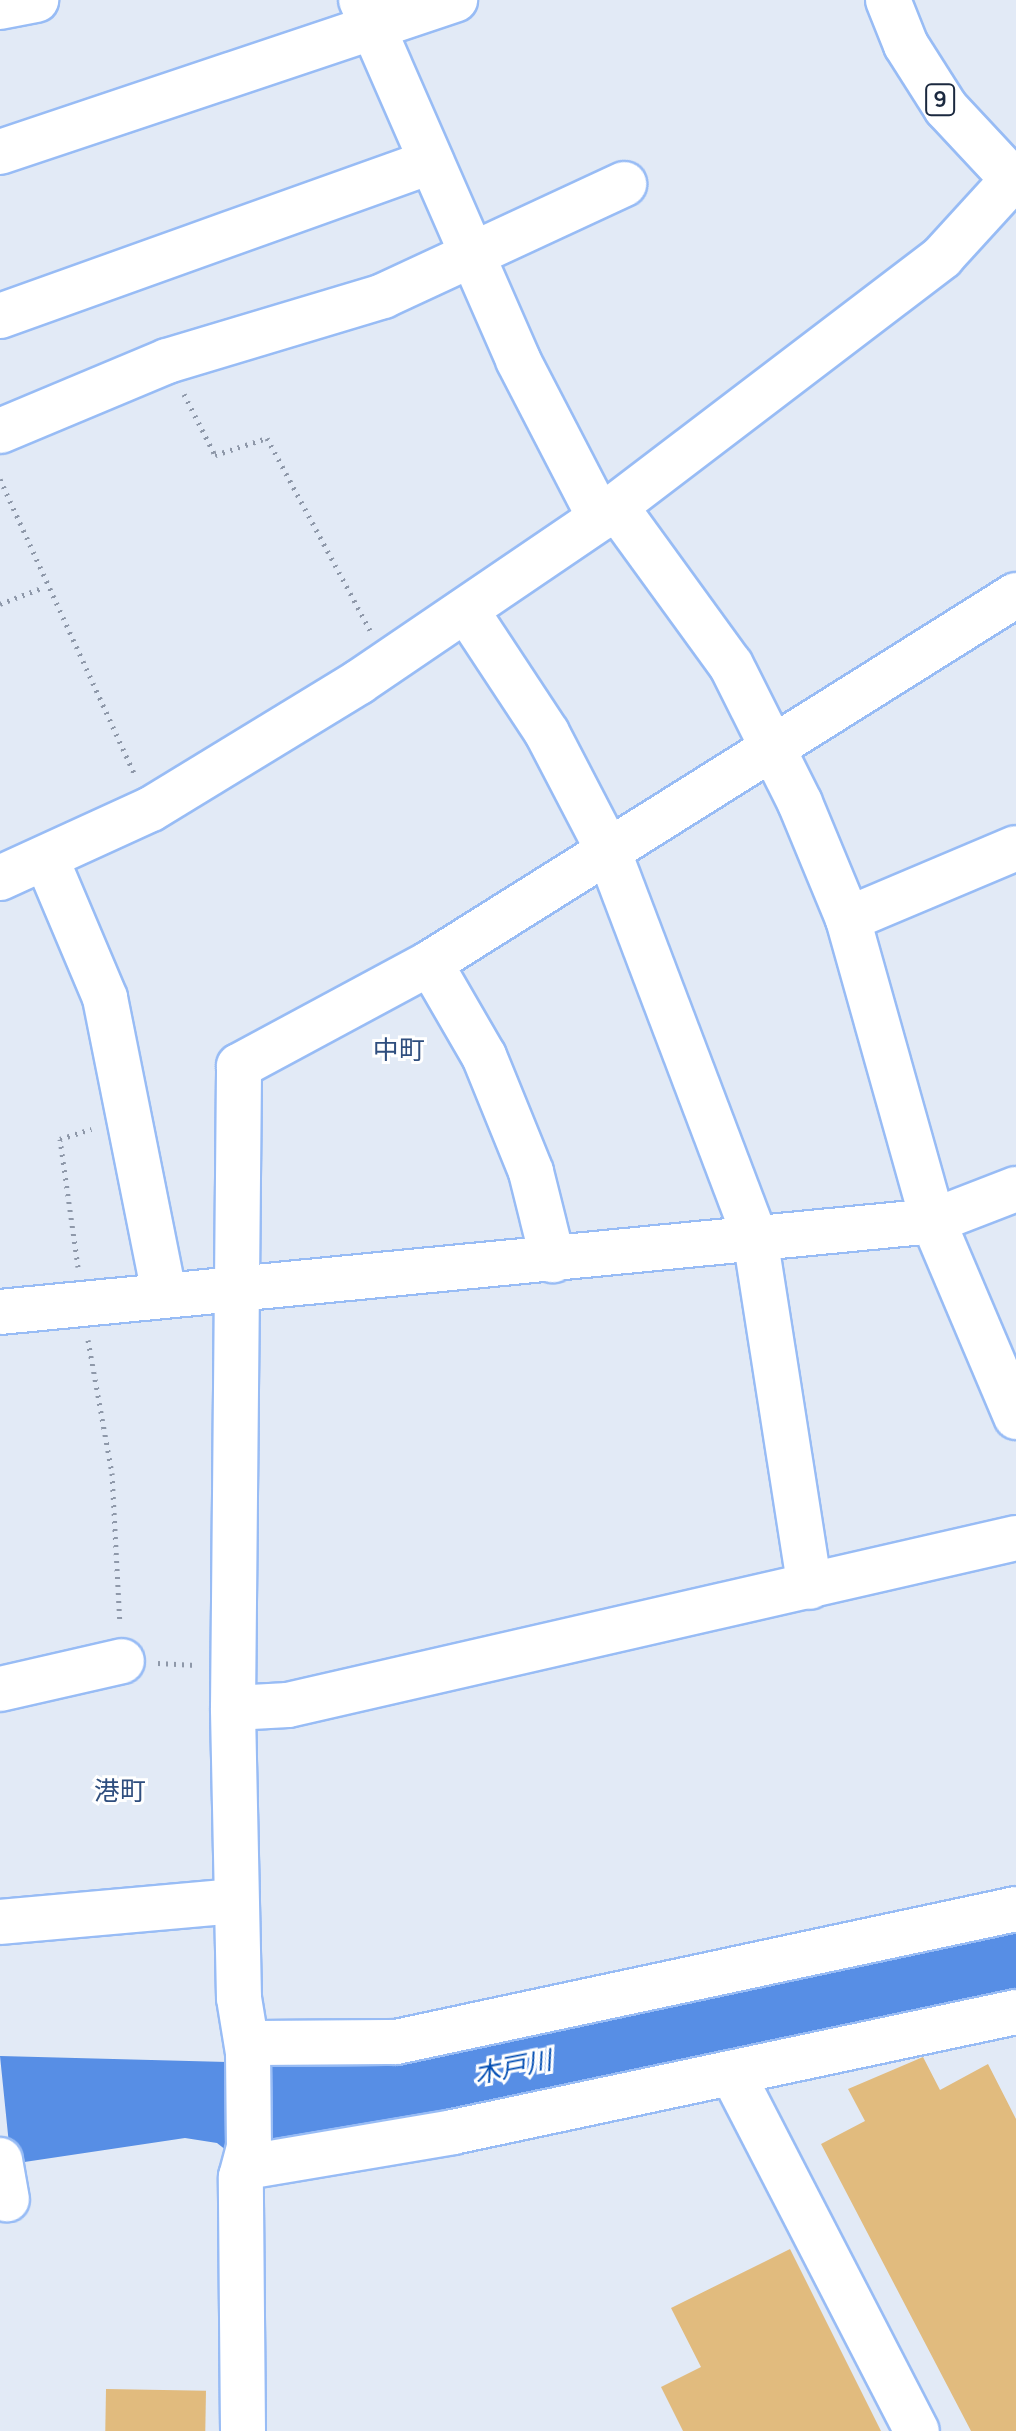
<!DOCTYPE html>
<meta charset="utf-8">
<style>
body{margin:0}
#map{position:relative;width:1016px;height:2431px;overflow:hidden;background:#e2eaf6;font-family:Manrope,"Noto Sans JP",sans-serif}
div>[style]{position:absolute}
.water>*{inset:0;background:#578ee5}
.building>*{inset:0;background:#e1bb7e;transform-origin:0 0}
.path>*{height:5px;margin-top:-2.5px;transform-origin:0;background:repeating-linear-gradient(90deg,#8e98a9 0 2px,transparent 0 8px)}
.roads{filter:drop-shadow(2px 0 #98bcf5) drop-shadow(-2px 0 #98bcf5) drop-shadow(0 2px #98bcf5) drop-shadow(0 -2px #98bcf5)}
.minor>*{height:44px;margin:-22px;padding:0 22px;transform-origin:22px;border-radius:22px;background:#fff}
.highway>*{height:44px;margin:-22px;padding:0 22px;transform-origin:22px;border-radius:22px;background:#fff}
span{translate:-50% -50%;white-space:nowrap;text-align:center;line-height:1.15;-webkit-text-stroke:6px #fff;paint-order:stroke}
.shield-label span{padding:2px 6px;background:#fff;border:2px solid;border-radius:6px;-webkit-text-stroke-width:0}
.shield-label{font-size:22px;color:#1b293f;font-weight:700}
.neighbourhood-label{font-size:26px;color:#2f4e7e}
.water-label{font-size:26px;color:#044fb4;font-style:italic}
</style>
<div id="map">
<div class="water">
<div style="clip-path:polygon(1016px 1922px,1016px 1997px,231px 2154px,217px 2143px,185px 2138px,11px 2164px,0 2056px,227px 2062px)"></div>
</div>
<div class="building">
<div style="clip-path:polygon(923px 2057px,940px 2090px,988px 2064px,1016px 2119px,1016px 2431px,971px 2431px,821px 2144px,865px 2121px,848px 2089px)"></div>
<div style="clip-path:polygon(790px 2249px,881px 2431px,683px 2431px,661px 2387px,701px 2367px,671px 2308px)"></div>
<div style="left:106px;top:2389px;width:100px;height:42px;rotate:1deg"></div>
</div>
<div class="path">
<div style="left:184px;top:394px;width:68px;rotate:63.1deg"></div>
<div style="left:215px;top:455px;width:55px;rotate:-18.1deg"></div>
<div style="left:267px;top:438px;width:218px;rotate:61.8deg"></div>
<div style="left:0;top:479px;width:325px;rotate:65.5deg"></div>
<div style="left:0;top:604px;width:47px;rotate:-21.1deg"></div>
<div style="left:78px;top:1267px;width:129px;rotate:-98deg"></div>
<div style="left:60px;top:1139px;width:33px;rotate:-18deg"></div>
<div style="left:88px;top:1340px;width:135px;rotate:79.8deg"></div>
<div style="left:112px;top:1473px;width:151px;rotate:87deg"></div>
<div style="left:158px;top:1663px;width:38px;rotate:3deg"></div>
</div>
<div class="roads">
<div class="minor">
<div style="left:361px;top:0;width:393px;rotate:66.4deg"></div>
<div style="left:518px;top:360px;width:178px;rotate:62.6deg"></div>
<div style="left:0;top:7px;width:37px;rotate:-11deg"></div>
<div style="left:0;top:152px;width:480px;rotate:-18.5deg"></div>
<div style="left:0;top:316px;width:458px;rotate:-19.7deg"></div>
<div style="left:0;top:431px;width:181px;rotate:-22.7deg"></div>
<div style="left:167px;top:361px;width:226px;rotate:-16.7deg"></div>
<div style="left:383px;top:296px;width:266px;rotate:-24.9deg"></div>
<div style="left:616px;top:507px;width:195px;rotate:54deg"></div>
<div style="left:731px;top:665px;width:154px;rotate:63.4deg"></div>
<div style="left:800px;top:803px;width:126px;rotate:67.5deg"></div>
<div style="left:848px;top:919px;width:314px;rotate:74.3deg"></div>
<div style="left:933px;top:1221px;width:213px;rotate:67deg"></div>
<div style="left:466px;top:610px;width:147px;rotate:56.6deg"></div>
<div style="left:547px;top:733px;width:132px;rotate:62.5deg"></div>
<div style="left:608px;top:850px;width:414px;rotate:69.2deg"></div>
<div style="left:755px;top:1237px;width:354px;rotate:81.1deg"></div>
<div style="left:46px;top:858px;width:152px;rotate:67.1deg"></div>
<div style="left:105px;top:998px;width:302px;rotate:78.7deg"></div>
<div style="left:0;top:878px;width:166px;rotate:-24.6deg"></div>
<div style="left:151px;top:809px;width:244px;rotate:-31.4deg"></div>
<div style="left:359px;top:682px;width:292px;rotate:-34.2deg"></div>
<div style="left:600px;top:518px;width:430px;rotate:-37.3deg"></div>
<div style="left:942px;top:257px;width:110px;rotate:-47.6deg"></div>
<div style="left:848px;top:919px;width:182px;rotate:-22.9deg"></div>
<div style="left:430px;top:963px;width:108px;rotate:59.9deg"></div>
<div style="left:484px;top:1056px;width:125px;rotate:67.9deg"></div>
<div style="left:531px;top:1172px;width:91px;rotate:76deg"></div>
<div style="left:0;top:1312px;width:937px;rotate:-5.57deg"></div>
<div style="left:933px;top:1221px;width:89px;rotate:-21.1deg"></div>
<div style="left:0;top:1689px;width:125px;rotate:-12.9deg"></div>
<div style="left:233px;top:1708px;width:55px;rotate:-3.1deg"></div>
<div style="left:288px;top:1705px;width:747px;rotate:-12.92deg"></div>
<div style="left:0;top:1922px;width:237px;rotate:-5.1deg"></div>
<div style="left:247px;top:2043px;width:149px;rotate:-0.4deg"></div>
<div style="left:396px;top:2042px;width:634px;rotate:-12.11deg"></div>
<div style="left:732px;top:2073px;width:403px;rotate:62.7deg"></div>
<div style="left:0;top:2160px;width:40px;rotate:80deg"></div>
<div style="left:247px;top:2167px;width:209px;rotate:-9.6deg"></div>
<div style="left:453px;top:2132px;width:576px;rotate:-12.03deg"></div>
<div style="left:243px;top:2431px;width:254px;rotate:-90.5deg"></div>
<div style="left:241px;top:2177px;width:30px;rotate:-75deg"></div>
<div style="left:249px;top:2148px;width:95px;rotate:-90.6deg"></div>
<div style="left:248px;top:2053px;width:56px;rotate:-99.3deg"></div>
<div style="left:239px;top:1998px;width:290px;rotate:-91.2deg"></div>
<div style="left:233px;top:1708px;width:642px;rotate:-89.46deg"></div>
<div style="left:239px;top:1066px;width:217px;rotate:-28.3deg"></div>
<div style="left:430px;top:963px;width:692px;rotate:-32.13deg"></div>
</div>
<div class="highway">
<div style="left:888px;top:0;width:48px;rotate:68.2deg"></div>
<div style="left:906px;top:45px;width:75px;rotate:57.6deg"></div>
<div style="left:946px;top:108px;width:103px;rotate:47deg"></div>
</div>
</div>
<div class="shield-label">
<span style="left:940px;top:100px">9</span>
</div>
<div class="neighbourhood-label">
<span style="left:399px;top:1050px">中町</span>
<span style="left:120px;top:1791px">港町</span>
</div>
<div class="water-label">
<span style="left:513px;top:2067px;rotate:-11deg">木戸川</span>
</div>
</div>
